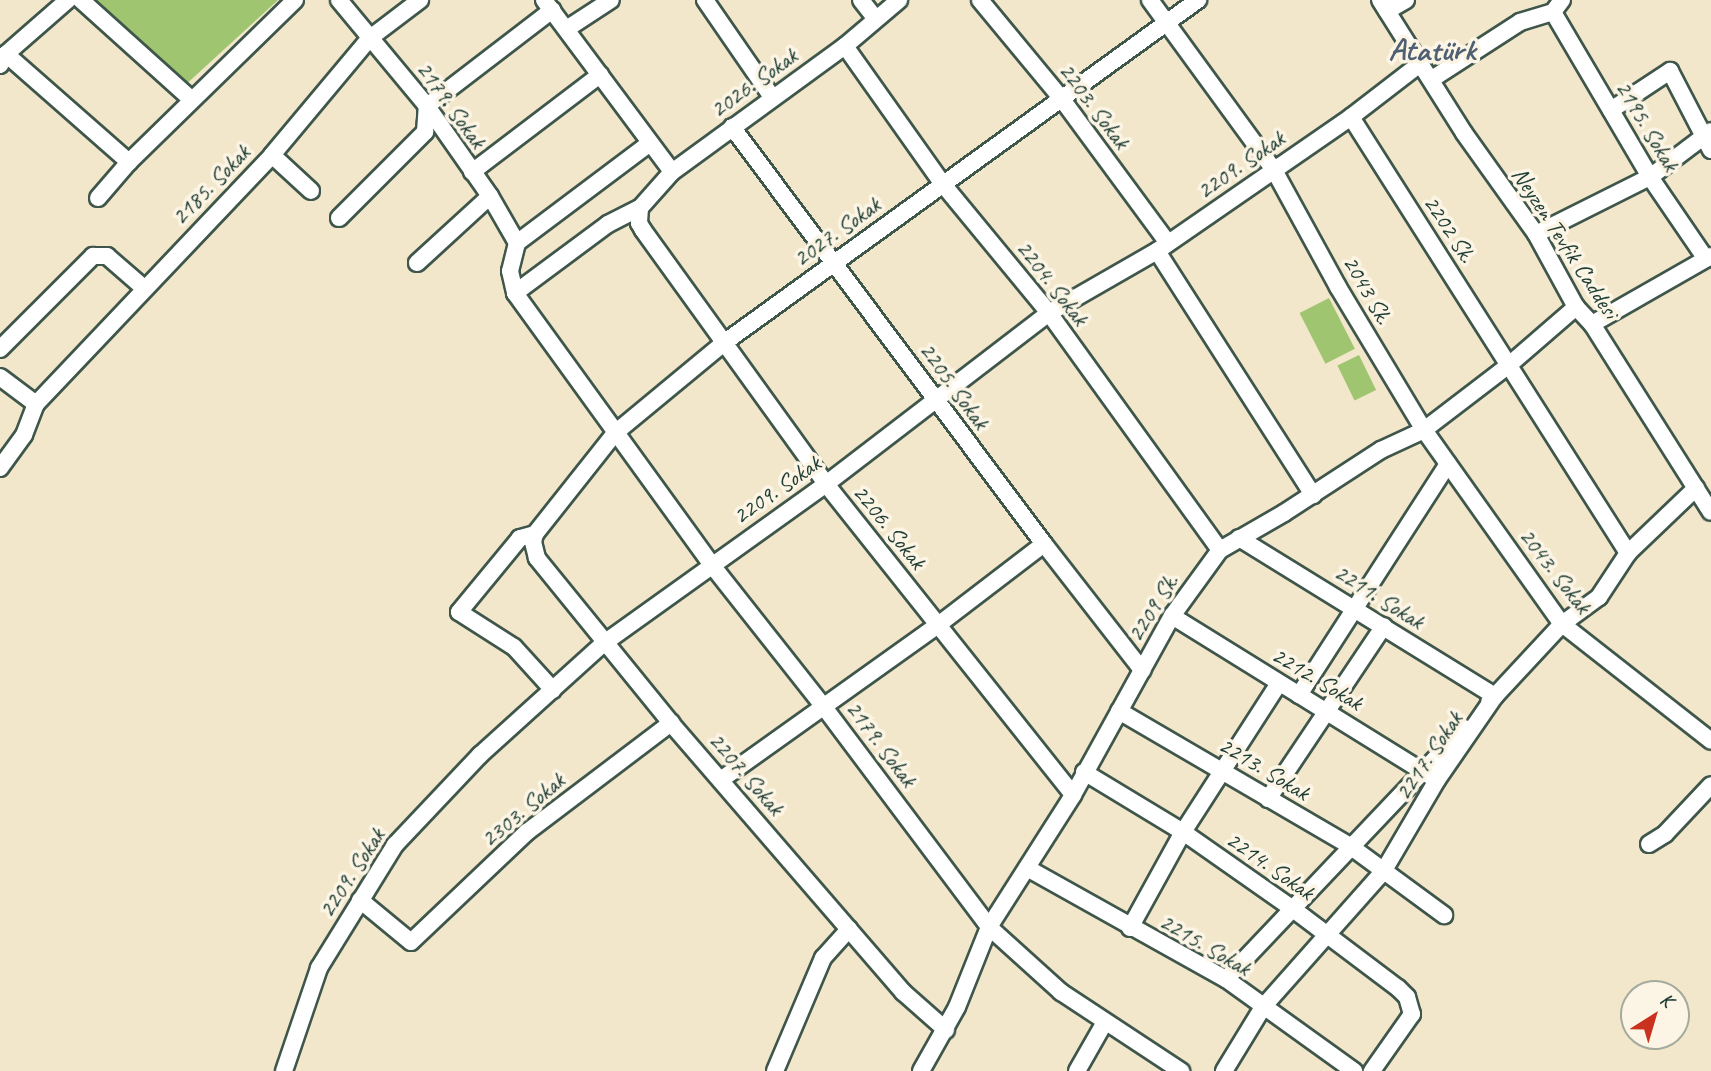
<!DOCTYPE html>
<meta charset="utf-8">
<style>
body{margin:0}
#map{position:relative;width:1711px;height:1071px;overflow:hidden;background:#f2e7cb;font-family:Caveat,sans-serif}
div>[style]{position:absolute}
.green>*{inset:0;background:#a0c570;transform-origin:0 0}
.roads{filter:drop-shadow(2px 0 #3f564b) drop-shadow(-2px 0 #3f564b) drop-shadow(0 2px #3f564b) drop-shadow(0 -2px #3f564b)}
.minor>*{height:16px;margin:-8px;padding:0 8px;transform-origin:8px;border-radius:8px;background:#fff}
span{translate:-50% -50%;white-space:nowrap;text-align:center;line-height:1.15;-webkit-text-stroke:7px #fcf5e5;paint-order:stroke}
.street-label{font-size:24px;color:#1f3d34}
.district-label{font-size:32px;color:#506073;font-weight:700}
.north{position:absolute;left:1620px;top:980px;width:70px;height:70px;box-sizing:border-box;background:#fcf5e5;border:2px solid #a4ab9e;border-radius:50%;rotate:37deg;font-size:19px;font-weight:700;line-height:28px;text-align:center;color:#1f3d34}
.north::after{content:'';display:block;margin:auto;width:24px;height:32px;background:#c8321e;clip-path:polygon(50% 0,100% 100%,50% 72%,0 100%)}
</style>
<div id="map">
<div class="green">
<div style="clip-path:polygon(95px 0,278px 0,182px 88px,93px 2px)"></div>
<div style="left:1329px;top:298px;width:57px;height:33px;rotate:63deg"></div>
<div style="left:1359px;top:355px;width:39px;height:24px;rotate:64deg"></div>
</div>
<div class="roads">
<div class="minor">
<div style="left:81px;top:0;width:149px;rotate:42deg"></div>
<div style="left:339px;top:0;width:138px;rotate:50.3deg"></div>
<div style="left:427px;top:106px;width:110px;rotate:55deg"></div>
<div style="left:490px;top:196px;width:54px;rotate:60.1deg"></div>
<div style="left:544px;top:0;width:214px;rotate:53.3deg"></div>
<div style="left:705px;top:0;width:118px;rotate:55.4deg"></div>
<div style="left:861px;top:0;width:23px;rotate:52deg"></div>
<div style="left:980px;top:0;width:127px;rotate:50.4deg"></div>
<div style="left:1061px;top:98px;width:180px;rotate:53.6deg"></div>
<div style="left:1150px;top:0;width:210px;rotate:53.9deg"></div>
<div style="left:1274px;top:170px;width:133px;rotate:61.3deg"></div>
<div style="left:1338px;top:287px;width:167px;rotate:59deg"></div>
<div style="left:1424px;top:430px;width:238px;rotate:54.6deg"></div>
<div style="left:1562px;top:624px;width:189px;rotate:38.1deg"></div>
<div style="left:1380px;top:0;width:157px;rotate:57.7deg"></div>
<div style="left:1464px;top:133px;width:124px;rotate:54.5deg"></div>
<div style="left:1536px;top:234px;width:83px;rotate:61.3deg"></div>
<div style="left:1576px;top:307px;width:23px;rotate:47deg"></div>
<div style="left:1592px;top:324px;width:222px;rotate:57.7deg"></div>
<div style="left:1387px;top:11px;width:22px;rotate:-30deg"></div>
<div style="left:1553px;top:12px;width:191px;rotate:59.5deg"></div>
<div style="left:1650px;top:177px;width:99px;rotate:55.7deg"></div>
<div style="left:568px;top:28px;width:51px;rotate:-33.1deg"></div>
<div style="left:845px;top:46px;width:168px;rotate:54.7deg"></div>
<div style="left:942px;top:183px;width:168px;rotate:50.5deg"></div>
<div style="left:1049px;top:313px;width:292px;rotate:54.2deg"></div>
<div style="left:6px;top:54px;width:164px;rotate:41.3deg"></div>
<div style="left:0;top:65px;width:13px;rotate:-61deg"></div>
<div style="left:6px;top:54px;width:82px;rotate:-41.1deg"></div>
<div style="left:1432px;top:79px;width:105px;rotate:-32.9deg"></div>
<div style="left:1520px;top:22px;width:34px;rotate:-17deg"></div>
<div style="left:1553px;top:12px;width:15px;rotate:-53deg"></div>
<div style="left:1611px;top:110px;width:71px;rotate:-33.5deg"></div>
<div style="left:1670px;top:71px;width:89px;rotate:62.6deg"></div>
<div style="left:1351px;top:117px;width:517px;rotate:57.57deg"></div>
<div style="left:732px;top:127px;width:521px;rotate:53.2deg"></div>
<div style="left:1044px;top:544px;width:160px;rotate:52.1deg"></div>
<div style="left:650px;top:143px;width:166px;rotate:143.1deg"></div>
<div style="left:517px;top:243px;width:29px;rotate:104deg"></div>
<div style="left:510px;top:271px;width:23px;rotate:77deg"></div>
<div style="left:515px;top:293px;width:334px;rotate:54.1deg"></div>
<div style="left:711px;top:564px;width:182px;rotate:51.7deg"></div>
<div style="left:824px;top:707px;width:275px;rotate:53.1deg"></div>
<div style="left:989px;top:927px;width:97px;rotate:42.1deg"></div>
<div style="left:1061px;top:992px;width:144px;rotate:33.4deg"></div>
<div style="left:272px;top:155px;width:53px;rotate:42.7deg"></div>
<div style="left:472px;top:172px;width:161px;rotate:-37.2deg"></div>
<div style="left:98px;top:198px;width:48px;rotate:-49.3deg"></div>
<div style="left:129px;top:162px;width:232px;rotate:-44.3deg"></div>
<div style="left:640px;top:208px;width:15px;rotate:94deg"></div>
<div style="left:639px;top:223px;width:8px;rotate:60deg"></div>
<div style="left:643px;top:230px;width:313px;rotate:54.2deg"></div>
<div style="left:826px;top:484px;width:397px;rotate:51.5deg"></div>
<div style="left:339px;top:218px;width:122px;rotate:-45deg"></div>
<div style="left:425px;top:132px;width:26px;rotate:-86deg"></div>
<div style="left:427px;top:106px;width:158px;rotate:-37.5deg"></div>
<div style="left:1536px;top:234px;width:127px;rotate:-26.6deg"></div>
<div style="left:1650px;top:177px;width:76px;rotate:-37deg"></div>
<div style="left:1157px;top:251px;width:290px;rotate:57.4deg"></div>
<div style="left:417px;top:263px;width:99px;rotate:-42.5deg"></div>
<div style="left:515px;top:293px;width:116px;rotate:-36.6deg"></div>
<div style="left:608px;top:224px;width:36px;rotate:-27deg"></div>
<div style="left:640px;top:208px;width:48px;rotate:-48.4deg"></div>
<div style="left:672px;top:172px;width:214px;rotate:-36.1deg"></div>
<div style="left:845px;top:46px;width:71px;rotate:-40.4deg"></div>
<div style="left:1592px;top:324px;width:137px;rotate:-29.7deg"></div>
<div style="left:0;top:349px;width:132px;rotate:-45deg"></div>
<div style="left:93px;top:256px;width:14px"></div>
<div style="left:107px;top:256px;width:49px;rotate:40.9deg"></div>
<div style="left:0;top:377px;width:45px;rotate:36.9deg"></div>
<div style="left:0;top:468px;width:41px;rotate:-54deg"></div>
<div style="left:24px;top:435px;width:33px;rotate:-69deg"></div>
<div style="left:36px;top:404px;width:343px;rotate:-46.5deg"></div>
<div style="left:272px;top:155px;width:153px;rotate:-50.1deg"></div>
<div style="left:370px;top:38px;width:63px;rotate:-37.2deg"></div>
<div style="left:535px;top:534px;width:16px;rotate:165deg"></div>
<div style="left:520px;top:538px;width:96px;rotate:129.5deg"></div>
<div style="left:459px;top:612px;width:65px;rotate:32.5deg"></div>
<div style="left:514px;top:647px;width:58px;rotate:47.8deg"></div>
<div style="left:1239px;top:538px;width:301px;rotate:31.7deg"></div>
<div style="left:1495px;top:696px;width:8px;rotate:135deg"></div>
<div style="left:1172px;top:616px;width:306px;rotate:31.8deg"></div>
<div style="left:1299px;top:695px;width:275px;rotate:-57.2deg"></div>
<div style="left:1119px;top:711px;width:268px;rotate:30.3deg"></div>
<div style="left:1350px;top:846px;width:117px;rotate:36.3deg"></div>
<div style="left:1084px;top:772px;width:116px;rotate:31.2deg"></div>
<div style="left:1183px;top:832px;width:134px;rotate:35deg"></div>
<div style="left:1293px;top:909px;width:131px;rotate:37deg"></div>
<div style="left:1398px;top:988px;width:13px;rotate:45deg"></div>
<div style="left:1407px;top:997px;width:18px;rotate:74deg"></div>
<div style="left:1412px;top:1014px;width:70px;rotate:125.1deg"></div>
<div style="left:722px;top:779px;width:265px;rotate:-35.5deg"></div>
<div style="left:938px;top:625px;width:133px;rotate:-37.4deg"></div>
<div style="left:1268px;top:799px;width:208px;rotate:-56.2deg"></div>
<div style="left:1649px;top:844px;width:19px;rotate:-32deg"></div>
<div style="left:1665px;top:834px;width:67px;rotate:-46.8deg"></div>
<div style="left:1027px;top:868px;width:228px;rotate:29.2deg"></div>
<div style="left:1226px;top:979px;width:158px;rotate:35.7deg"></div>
<div style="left:360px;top:900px;width:66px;rotate:39.5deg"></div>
<div style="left:411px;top:942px;width:160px;rotate:-43.5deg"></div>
<div style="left:527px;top:832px;width:181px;rotate:-37.1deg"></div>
<div style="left:1130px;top:928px;width:110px;rotate:-61.1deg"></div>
<div style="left:1183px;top:832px;width:177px;rotate:-57.2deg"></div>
<div style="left:1226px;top:979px;width:346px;rotate:-46.5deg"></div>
<div style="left:946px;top:1030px;width:57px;rotate:-138.5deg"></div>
<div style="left:903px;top:992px;width:355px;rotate:-130.8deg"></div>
<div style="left:671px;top:723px;width:213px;rotate:-129.1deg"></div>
<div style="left:537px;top:558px;width:16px;rotate:-104deg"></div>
<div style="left:533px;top:542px;width:8px;rotate:-76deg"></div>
<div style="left:535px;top:534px;width:129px;rotate:-51.6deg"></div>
<div style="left:615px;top:433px;width:143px;rotate:-39.6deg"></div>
<div style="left:725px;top:342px;width:584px;rotate:-35.87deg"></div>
<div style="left:284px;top:1071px;width:109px;rotate:-71.2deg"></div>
<div style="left:319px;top:968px;width:145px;rotate:-58.3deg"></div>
<div style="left:395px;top:845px;width:124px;rotate:-46.6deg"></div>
<div style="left:480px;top:755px;width:167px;rotate:-42.1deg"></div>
<div style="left:604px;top:643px;width:273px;rotate:-35.6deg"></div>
<div style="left:826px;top:484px;width:281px;rotate:-37.5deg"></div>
<div style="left:1049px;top:313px;width:125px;rotate:-29.9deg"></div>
<div style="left:1157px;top:251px;width:236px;rotate:-34.6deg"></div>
<div style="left:1351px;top:117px;width:88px;rotate:-37.6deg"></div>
<div style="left:775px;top:1071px;width:123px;rotate:-67deg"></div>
<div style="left:823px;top:958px;width:39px;rotate:-48deg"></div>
<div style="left:921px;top:1071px;width:73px;rotate:-60.6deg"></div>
<div style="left:957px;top:1007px;width:86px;rotate:-68.2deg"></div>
<div style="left:989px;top:927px;width:156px;rotate:-57.5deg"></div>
<div style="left:1073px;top:795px;width:205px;rotate:-61.1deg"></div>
<div style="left:1172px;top:616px;width:82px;rotate:-54deg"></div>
<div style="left:1220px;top:550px;width:74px;rotate:-30deg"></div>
<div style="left:1284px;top:513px;width:116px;rotate:-33deg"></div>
<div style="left:1381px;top:450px;width:47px;rotate:-24.9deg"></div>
<div style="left:1424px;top:430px;width:107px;rotate:-37.4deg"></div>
<div style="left:1509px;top:365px;width:89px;rotate:-40.9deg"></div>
<div style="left:1077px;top:1071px;width:56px;rotate:-60.3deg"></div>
<div style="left:1224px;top:1071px;width:75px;rotate:-58.6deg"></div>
<div style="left:1263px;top:1007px;width:181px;rotate:-48.4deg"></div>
<div style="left:1383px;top:872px;width:107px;rotate:-59.6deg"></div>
<div style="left:1437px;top:780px;width:102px;rotate:-55.4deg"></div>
<div style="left:1495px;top:696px;width:98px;rotate:-47.1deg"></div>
<div style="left:1562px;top:624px;width:46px;rotate:-36.1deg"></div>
<div style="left:1599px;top:597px;width:53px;rotate:-56.6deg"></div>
<div style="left:1628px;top:553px;width:94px;rotate:-43.7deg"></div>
</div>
</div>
<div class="street-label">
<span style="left:754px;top:83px;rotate:-36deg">2026. Sokak</span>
<span style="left:451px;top:105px;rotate:54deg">2179. Sokak</span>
<span style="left:1094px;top:106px;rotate:53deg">2203. Sokak</span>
<span style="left:1647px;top:126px;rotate:59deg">2195. Sokak</span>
<span style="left:1241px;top:165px;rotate:-35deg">2209. Sokak</span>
<span style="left:211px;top:185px;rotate:-46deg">2185. Sokak</span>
<span style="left:1449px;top:229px;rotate:57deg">2202 Sk.</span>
<span style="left:837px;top:232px;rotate:-36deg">2027. Sokak</span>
<span style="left:1565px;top:243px;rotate:57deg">Neyzen Tevfik Caddesi</span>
<span style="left:1052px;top:283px;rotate:52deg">2204. Sokak</span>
<span style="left:1367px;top:290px;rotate:60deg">2043 Sk.</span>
<span style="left:954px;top:386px;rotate:54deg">2205. Sokak</span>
<span style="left:777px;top:490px;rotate:-35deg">2209. Sokak</span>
<span style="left:889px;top:527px;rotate:51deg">2206. Sokak</span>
<span style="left:1555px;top:571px;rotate:52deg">2043. Sokak</span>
<span style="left:1379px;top:597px;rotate:32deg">2211. Sokak</span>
<span style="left:1153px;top:608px;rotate:-58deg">2209 Sk.</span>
<span style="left:1317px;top:679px;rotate:31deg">2212. Sokak</span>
<span style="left:881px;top:744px;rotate:53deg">2179. Sokak</span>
<span style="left:1429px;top:756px;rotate:-56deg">2217. Sokak</span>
<span style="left:1264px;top:769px;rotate:31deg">2213. Sokak</span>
<span style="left:746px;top:774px;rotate:49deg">2207. Sokak</span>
<span style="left:523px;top:810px;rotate:-40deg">2303. Sokak</span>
<span style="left:1270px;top:866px;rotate:35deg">2214. Sokak</span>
<span style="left:352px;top:873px;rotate:-57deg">2209. Sokak</span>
<span style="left:1205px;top:945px;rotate:30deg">2215. Sokak</span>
</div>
<div class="district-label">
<span style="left:1432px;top:50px">Atatürk</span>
</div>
<div class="north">K</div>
</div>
